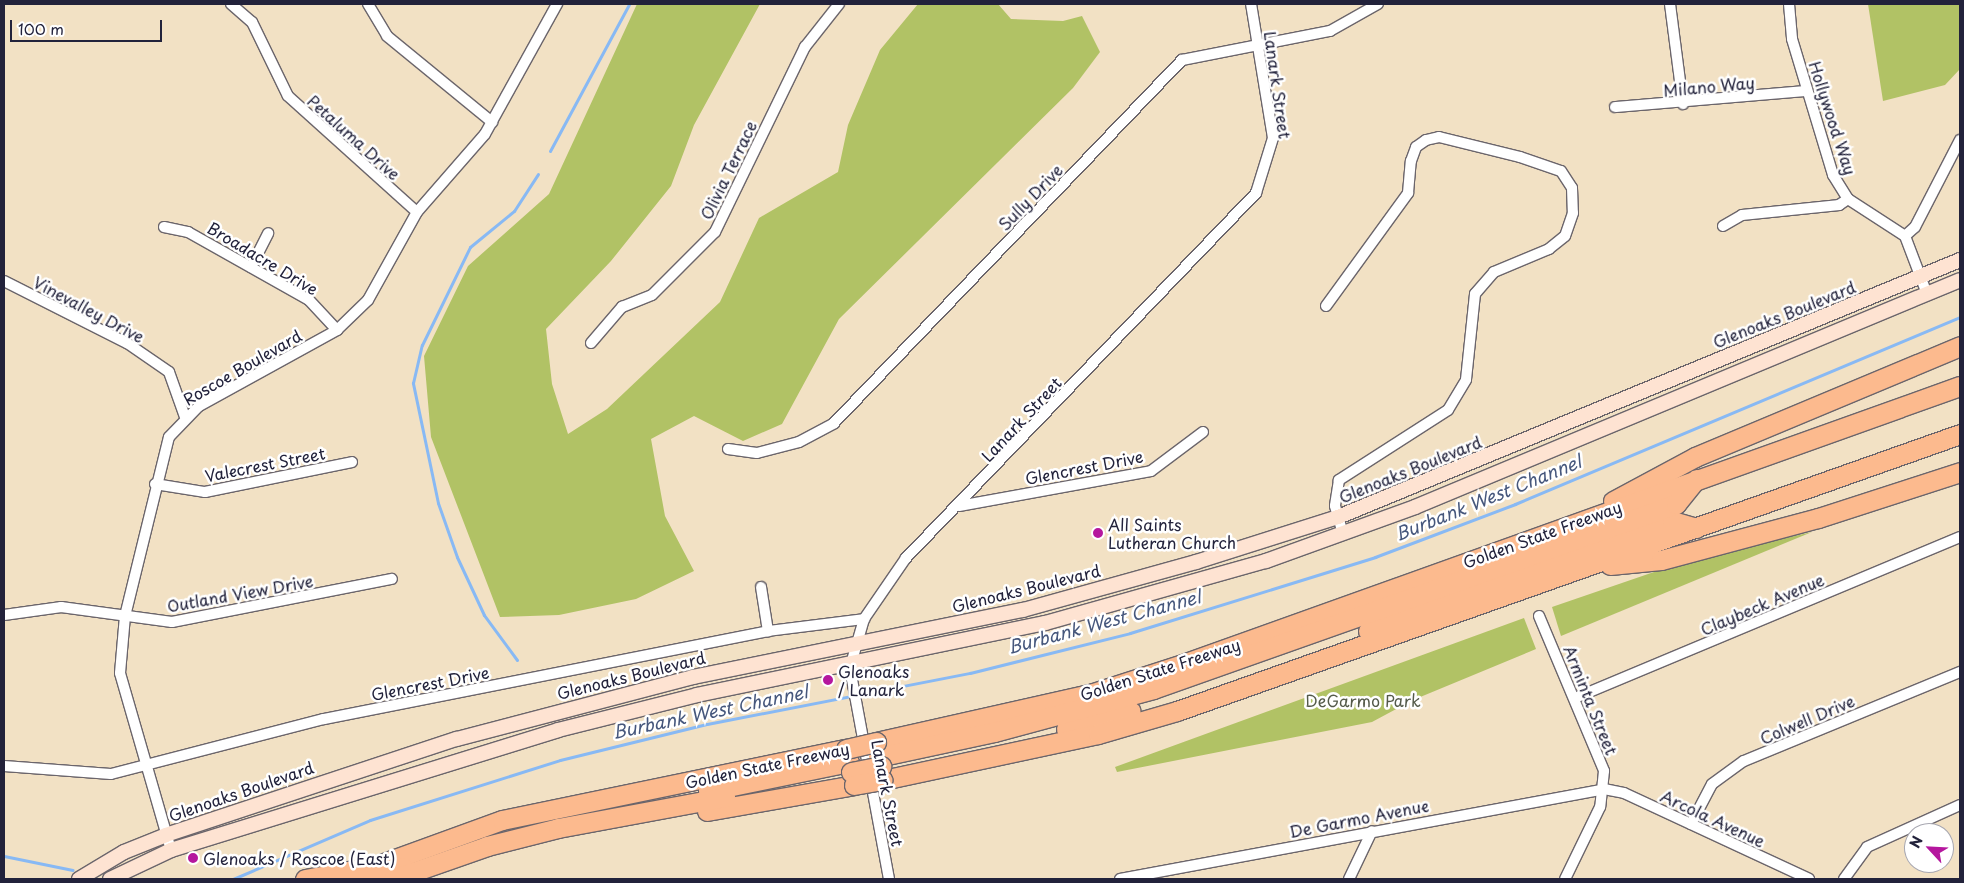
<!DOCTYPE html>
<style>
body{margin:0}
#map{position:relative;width:1964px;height:883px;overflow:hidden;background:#f2e1c4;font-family:"Playpen Sans",sans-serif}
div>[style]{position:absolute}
.green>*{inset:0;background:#b1c265}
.stream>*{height:3px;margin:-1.5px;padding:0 1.5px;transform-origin:1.5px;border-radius:1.5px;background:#88b9f4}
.roads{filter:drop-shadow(1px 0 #6b656b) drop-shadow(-1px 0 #6b656b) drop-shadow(0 1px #6b656b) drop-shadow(0 -1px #6b656b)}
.street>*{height:10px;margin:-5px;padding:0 5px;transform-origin:5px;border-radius:5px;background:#fff}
.secondary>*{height:14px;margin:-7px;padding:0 7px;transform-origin:7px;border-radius:7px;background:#fee3d2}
.highway>*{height:19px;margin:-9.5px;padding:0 9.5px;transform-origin:9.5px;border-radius:9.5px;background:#fcba8e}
.bridges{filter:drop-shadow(1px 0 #6b656b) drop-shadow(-1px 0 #6b656b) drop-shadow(0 1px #6b656b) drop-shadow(0 -1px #6b656b)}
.highway-bridge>*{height:19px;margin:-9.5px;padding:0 9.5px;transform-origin:9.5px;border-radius:9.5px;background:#fcba8e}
.dots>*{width:14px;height:14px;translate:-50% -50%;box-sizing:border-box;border:2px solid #fff;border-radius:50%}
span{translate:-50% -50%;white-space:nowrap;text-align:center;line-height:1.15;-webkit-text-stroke:5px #fff;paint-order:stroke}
.street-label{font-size:16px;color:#22223b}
.poi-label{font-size:16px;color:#22223b}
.left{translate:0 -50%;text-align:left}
.park-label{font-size:16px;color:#545a4a}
.water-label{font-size:18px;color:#46577c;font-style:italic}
.frame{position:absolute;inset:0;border:5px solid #22223b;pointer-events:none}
.north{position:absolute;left:1904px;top:823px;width:50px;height:50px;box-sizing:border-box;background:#fff;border:1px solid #a7a7b1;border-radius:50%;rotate:295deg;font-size:14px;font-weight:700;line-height:20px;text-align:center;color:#22223b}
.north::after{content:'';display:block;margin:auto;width:18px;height:22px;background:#b5179e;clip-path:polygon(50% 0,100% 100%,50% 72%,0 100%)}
.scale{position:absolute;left:10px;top:20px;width:152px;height:22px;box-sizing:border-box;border:2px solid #22223b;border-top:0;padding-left:6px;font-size:15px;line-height:18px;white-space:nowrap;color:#22223b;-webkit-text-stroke:4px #fff;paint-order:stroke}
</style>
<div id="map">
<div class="green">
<div style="clip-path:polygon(637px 4px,760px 4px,694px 125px,671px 186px,611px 261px,546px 329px,552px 384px,568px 434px,607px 409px,720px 302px,759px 218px,838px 172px,848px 125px,880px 50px,918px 4px,998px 4px,1011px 19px,1063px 21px,1082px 16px,1100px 52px,1073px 88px,839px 319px,782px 424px,743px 441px,694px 416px,651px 439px,665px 516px,694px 571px,636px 599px,559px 615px,500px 617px,431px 437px,424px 356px,468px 266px,549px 194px)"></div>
<div style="clip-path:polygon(1868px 4px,1960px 4px,1960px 69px,1945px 85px,1883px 101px)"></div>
<div style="clip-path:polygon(1812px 532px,1561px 636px,1552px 607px,1686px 561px)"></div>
<div style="clip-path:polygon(1524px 618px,1536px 649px,1413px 700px,1372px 722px,1117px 772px,1115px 767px)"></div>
</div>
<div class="stream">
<div style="left:550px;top:151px;width:167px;rotate:-61.7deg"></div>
<div style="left:517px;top:660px;width:56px;rotate:-126.3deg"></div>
<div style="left:484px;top:615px;width:64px;rotate:-115deg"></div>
<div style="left:457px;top:557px;width:57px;rotate:-109.4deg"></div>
<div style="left:438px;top:503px;width:123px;rotate:-101.8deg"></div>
<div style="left:413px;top:383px;width:39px;rotate:-77deg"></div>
<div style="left:422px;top:345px;width:109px;rotate:-63.9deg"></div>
<div style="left:470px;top:247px;width:57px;rotate:-39.3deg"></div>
<div style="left:514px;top:211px;width:44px;rotate:-57deg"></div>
<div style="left:4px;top:856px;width:70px;rotate:11.5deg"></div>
<div style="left:233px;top:879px;width:149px;rotate:-23.3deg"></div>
<div style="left:370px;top:820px;width:199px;rotate:-17.5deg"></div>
<div style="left:560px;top:760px;width:151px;rotate:-13.8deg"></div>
<div style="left:707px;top:724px;width:268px;rotate:-11deg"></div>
<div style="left:970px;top:673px;width:165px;rotate:-14deg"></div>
<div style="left:1130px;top:633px;width:257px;rotate:-17.2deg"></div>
<div style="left:1375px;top:557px;width:150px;rotate:-20.7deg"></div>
<div style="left:1515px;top:504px;width:483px;rotate:-22.8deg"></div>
</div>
<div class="roads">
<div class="street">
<div style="left:231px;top:4px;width:28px;rotate:41deg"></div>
<div style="left:252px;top:22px;width:82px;rotate:64.1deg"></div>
<div style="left:288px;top:96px;width:173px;rotate:42deg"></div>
<div style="left:368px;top:4px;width:37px;rotate:59deg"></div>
<div style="left:387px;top:36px;width:136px;rotate:39.3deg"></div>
<div style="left:1670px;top:4px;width:101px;rotate:82.6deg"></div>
<div style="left:1789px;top:4px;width:35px;rotate:85deg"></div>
<div style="left:1792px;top:39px;width:142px;rotate:73.2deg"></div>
<div style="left:1833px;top:175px;width:28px;rotate:58deg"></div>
<div style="left:1848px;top:199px;width:68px;rotate:33deg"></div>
<div style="left:1905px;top:236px;width:62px;rotate:69.2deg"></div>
<div style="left:1615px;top:107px;width:192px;rotate:-4.8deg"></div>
<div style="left:1723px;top:226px;width:22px;rotate:-30deg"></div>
<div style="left:1742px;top:215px;width:98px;rotate:-5.9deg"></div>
<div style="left:1839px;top:205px;width:11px;rotate:-34deg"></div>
<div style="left:164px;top:227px;width:25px;rotate:12deg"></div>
<div style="left:188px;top:232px;width:139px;rotate:29.3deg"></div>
<div style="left:309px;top:300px;width:41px;rotate:47deg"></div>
<div style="left:1905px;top:236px;width:13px;rotate:-42deg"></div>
<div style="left:1915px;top:227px;width:98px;rotate:-62.7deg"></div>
<div style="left:251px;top:267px;width:38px;rotate:-63deg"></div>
<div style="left:4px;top:281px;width:138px;rotate:26.8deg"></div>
<div style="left:127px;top:343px;width:51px;rotate:34.6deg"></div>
<div style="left:169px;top:372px;width:48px;rotate:70.4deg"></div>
<div style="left:1326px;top:306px;width:140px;rotate:-54deg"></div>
<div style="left:1408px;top:193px;width:32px;rotate:-85deg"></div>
<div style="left:1411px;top:161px;width:15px;rotate:-70deg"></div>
<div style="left:1416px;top:147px;width:12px;rotate:-35deg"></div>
<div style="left:1426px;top:140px;width:13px;rotate:-13deg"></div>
<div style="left:1439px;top:137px;width:83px;rotate:13.9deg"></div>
<div style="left:1520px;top:157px;width:43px;rotate:18.9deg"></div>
<div style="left:1561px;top:171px;width:20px;rotate:57deg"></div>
<div style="left:1572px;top:188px;width:25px;rotate:88deg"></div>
<div style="left:1573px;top:213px;width:24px;rotate:109deg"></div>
<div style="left:1565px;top:236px;width:21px;rotate:141deg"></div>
<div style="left:1549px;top:249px;width:60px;rotate:157.3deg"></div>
<div style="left:1494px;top:272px;width:29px;rotate:131deg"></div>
<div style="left:1475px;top:294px;width:86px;rotate:96deg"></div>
<div style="left:1466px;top:380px;width:35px;rotate:121deg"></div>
<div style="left:1448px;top:410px;width:130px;rotate:147.3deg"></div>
<div style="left:1339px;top:480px;width:26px;rotate:99deg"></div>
<div style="left:1335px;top:506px;width:29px;rotate:74deg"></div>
<div style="left:591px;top:343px;width:48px;rotate:-49.3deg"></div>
<div style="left:622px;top:307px;width:32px;rotate:-22deg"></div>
<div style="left:652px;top:295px;width:89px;rotate:-45deg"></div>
<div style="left:715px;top:232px;width:206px;rotate:-64.1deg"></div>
<div style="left:805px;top:47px;width:55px;rotate:-51.7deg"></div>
<div style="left:728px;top:449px;width:29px;rotate:8deg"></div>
<div style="left:757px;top:453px;width:43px;rotate:-14.7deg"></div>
<div style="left:799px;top:442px;width:40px;rotate:-28deg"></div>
<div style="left:834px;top:423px;width:503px;rotate:-46.21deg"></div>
<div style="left:1182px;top:60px;width:151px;rotate:-11.1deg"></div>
<div style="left:1330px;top:31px;width:55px;rotate:-29.4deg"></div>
<div style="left:155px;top:484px;width:51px;rotate:9.1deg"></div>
<div style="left:205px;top:492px;width:150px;rotate:-11.5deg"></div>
<div style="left:959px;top:506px;width:195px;rotate:-10.3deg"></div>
<div style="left:1151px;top:471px;width:65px;rotate:-36.9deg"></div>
<div style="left:761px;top:587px;width:45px;rotate:81deg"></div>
<div style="left:4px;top:615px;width:58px;rotate:-8deg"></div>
<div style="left:61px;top:607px;width:112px;rotate:7.7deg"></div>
<div style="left:172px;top:622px;width:224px;rotate:-11.1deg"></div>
<div style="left:1539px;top:616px;width:168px;rotate:67.2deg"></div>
<div style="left:1604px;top:771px;width:36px;rotate:96deg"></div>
<div style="left:1600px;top:807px;width:80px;rotate:115.9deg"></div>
<div style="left:1575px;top:698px;width:417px;rotate:-22.7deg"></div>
<div style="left:4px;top:766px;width:107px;rotate:4.3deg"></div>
<div style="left:111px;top:774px;width:220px;rotate:-14.5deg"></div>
<div style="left:324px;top:719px;width:453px;rotate:-11.2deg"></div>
<div style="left:768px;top:631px;width:97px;rotate:-7.1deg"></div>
<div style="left:1691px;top:824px;width:45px;rotate:-62.3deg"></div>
<div style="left:1712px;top:784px;width:39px;rotate:-36deg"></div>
<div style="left:1744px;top:761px;width:234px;rotate:-22.4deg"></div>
<div style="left:171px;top:850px;width:184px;rotate:-106.1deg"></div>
<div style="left:120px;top:673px;width:57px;rotate:-85deg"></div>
<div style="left:125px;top:616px;width:184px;rotate:-76.2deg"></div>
<div style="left:169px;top:437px;width:43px;rotate:-45.9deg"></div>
<div style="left:199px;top:406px;width:158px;rotate:-28.8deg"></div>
<div style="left:337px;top:330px;width:43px;rotate:-44.1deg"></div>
<div style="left:368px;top:300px;width:101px;rotate:-60.9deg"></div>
<div style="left:417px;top:212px;width:103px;rotate:-48.9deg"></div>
<div style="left:485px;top:134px;width:149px;rotate:-61deg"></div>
<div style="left:889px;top:879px;width:203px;rotate:-100.5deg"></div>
<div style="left:852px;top:679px;width:15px;rotate:-94deg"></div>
<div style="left:851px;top:664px;width:47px;rotate:-73.9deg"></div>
<div style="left:864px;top:619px;width:74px;rotate:-55.5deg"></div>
<div style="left:906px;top:558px;width:506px;rotate:-46.2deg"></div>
<div style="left:1256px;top:193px;width:58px;rotate:-72.8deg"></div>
<div style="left:1273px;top:138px;width:136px;rotate:-99.3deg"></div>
<div style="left:1120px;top:879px;width:492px;rotate:-10.5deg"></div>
<div style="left:1604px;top:789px;width:20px;rotate:11deg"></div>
<div style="left:1624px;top:793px;width:204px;rotate:24.9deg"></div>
<div style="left:1349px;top:879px;width:53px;rotate:-64.4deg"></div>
<div style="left:1844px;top:879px;width:39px;rotate:-54deg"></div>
<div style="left:1867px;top:847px;width:102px;rotate:-24.3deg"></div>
</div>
<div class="secondary">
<div style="left:79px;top:879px;width:52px;rotate:-31deg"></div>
<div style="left:124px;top:852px;width:45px;rotate:-22deg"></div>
<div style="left:166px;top:835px;width:306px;rotate:-18.3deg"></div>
<div style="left:457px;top:739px;width:244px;rotate:-14.7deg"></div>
<div style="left:693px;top:677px;width:337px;rotate:-11.5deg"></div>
<div style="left:1023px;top:610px;width:180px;rotate:-15.5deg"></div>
<div style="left:1196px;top:562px;width:149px;rotate:-17.6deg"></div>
<div style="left:1338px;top:517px;width:673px;rotate:-22.45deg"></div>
<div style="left:110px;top:879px;width:68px;rotate:-25.4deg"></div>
<div style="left:171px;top:850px;width:405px;rotate:-17.2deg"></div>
<div style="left:558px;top:730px;width:143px;rotate:-14.1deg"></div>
<div style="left:697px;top:695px;width:355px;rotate:-11.7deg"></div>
<div style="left:1045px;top:623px;width:230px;rotate:-15.7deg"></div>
<div style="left:1266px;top:561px;width:158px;rotate:-19.9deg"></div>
<div style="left:1415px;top:507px;width:590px;rotate:-22.61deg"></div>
</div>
<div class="highway">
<div style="left:1613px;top:501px;width:93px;rotate:-28.2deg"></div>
<div style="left:1695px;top:457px;width:287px;rotate:-22.7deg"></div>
<div style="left:1610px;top:565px;width:51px;rotate:-5.6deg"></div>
<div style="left:1661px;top:560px;width:163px;rotate:-15deg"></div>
<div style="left:1818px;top:518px;width:149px;rotate:-17.9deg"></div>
<div style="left:1368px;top:631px;width:323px;rotate:-19.9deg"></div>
<div style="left:1672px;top:521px;width:25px;rotate:16deg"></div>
<div style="left:1066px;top:729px;width:67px;rotate:-15.5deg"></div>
<div style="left:876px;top:742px;width:222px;rotate:-12.7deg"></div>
<div style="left:1093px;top:693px;width:95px;rotate:-17.9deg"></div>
<div style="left:1183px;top:664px;width:825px;rotate:-19.69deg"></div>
<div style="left:878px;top:757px;width:119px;rotate:-12.2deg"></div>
<div style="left:994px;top:732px;width:165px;rotate:-15.1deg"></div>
<div style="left:1153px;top:689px;width:555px;rotate:-19.48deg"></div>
<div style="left:1676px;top:504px;width:32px;rotate:-51deg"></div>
<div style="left:883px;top:780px;width:220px;rotate:-12.1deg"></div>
<div style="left:1098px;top:734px;width:82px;rotate:-16.2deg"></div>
<div style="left:1177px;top:711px;width:831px;rotate:-19.48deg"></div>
<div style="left:708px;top:791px;width:144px;rotate:-11.6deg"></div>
<div style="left:707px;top:811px;width:149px;rotate:-10deg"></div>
<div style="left:305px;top:879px;width:49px;rotate:-10.6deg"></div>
<div style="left:340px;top:879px;width:172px;rotate:-20deg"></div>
<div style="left:502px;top:820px;width:351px;rotate:-11.7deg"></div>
<div style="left:372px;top:879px;width:33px;rotate:-21deg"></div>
<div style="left:393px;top:879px;width:100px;rotate:-19.3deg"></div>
<div style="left:487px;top:846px;width:73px;rotate:-14.2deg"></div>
<div style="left:558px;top:828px;width:170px;rotate:-10.5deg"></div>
</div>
</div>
<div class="bridges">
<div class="highway-bridge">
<div style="left:846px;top:749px;width:31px;rotate:-13deg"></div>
<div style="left:851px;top:772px;width:31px;rotate:-11deg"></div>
<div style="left:854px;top:785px;width:29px;rotate:-10deg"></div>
</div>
</div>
<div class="dots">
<div style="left:1098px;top:533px;background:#b5179e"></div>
<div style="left:828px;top:680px;background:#b5179e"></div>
<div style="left:193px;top:858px;background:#b5179e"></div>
</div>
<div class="street-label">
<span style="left:1278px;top:85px;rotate:82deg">Lanark Street</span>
<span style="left:1709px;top:86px;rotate:-5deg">Milano Way</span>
<span style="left:1833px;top:118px;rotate:72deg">Hollywood Way</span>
<span style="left:354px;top:137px;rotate:42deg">Petaluma Drive</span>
<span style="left:728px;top:170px;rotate:-64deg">Olivia Terrace</span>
<span style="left:1030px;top:197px;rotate:-46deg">Sully Drive</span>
<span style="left:263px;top:258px;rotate:31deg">Broadacre Drive</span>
<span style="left:89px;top:309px;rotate:28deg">Vinevalley Drive</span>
<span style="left:1784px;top:314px;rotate:-22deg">Glenoaks Boulevard</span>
<span style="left:242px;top:367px;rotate:-30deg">Roscoe Boulevard</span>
<span style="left:1021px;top:419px;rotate:-47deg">Lanark Street</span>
<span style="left:265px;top:464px;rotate:-11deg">Valecrest Street</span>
<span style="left:1084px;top:467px;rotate:-11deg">Glencrest Drive</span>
<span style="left:1410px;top:469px;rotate:-22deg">Glenoaks Boulevard</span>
<span style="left:1542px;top:534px;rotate:-20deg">Golden State Freeway</span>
<span style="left:1026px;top:588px;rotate:-14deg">Glenoaks Boulevard</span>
<span style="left:240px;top:593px;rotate:-10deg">Outland View Drive</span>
<span style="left:1762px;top:604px;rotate:-23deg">Claybeck Avenue</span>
<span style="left:1160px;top:669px;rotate:-18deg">Golden State Freeway</span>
<span style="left:631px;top:675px;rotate:-14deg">Glenoaks Boulevard</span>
<span style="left:430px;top:683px;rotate:-11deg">Glencrest Drive</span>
<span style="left:1591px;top:700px;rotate:68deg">Arminta Street</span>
<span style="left:1807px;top:719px;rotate:-23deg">Colwell Drive</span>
<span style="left:767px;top:765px;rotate:-12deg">Golden State Freeway</span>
<span style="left:241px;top:791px;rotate:-19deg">Glenoaks Boulevard</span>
<span style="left:888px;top:793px;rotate:79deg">Lanark Street</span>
<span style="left:1359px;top:818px;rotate:-11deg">De Garmo Avenue</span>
<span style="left:1713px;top:818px;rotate:25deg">Arcola Avenue</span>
</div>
<div class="poi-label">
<span class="left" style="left:1108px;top:533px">All Saints<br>Lutheran Church</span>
<span class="left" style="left:838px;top:680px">Glenoaks<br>/ Lanark</span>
<span class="left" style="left:203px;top:858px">Glenoaks / Roscoe (East)</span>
</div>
<div class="park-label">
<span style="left:1363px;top:700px">DeGarmo Park</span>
</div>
<div class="water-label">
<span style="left:1488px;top:498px;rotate:-22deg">Burbank West Channel</span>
<span style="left:1104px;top:622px;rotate:-15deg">Burbank West Channel</span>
<span style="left:710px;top:712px;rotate:-12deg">Burbank West Channel</span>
</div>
<div class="frame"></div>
<div class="north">N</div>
<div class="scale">100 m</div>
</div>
